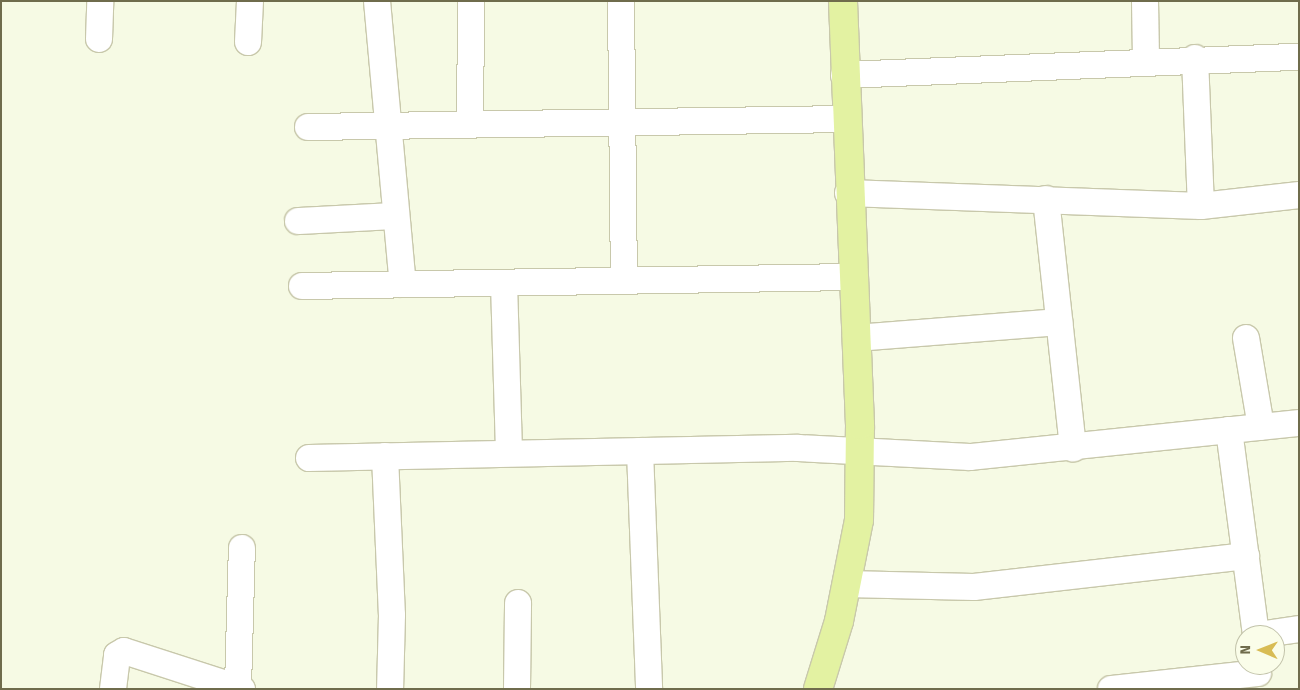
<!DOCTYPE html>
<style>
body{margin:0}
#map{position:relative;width:1300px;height:690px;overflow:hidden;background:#f6fae4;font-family:"Fira Sans",sans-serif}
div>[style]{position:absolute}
.roads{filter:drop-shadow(1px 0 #c8c8ab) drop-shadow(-1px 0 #c8c8ab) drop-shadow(0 1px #c8c8ab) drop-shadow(0 -1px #c8c8ab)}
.street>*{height:26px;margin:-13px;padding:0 13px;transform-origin:13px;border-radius:13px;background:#fff}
.primary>*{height:28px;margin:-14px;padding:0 14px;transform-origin:14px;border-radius:14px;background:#e3f2a2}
span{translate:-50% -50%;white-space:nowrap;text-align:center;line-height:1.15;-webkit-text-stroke:4px #fafde9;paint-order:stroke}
.frame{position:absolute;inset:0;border:2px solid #6f6c4c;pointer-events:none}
.north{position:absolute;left:1235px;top:625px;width:50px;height:50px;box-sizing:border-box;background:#fafde9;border:1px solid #c2c3aa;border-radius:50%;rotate:271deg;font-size:14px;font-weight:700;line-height:20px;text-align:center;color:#6f6c4c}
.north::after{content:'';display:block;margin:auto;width:18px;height:22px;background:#d8bc54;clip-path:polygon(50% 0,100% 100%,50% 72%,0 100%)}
</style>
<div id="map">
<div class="roads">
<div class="street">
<div style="left:377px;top:1px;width:284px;rotate:84.8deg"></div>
<div style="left:621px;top:1px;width:280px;rotate:89.4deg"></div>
<div style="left:1145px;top:1px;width:59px;rotate:89deg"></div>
<div style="left:99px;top:39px;width:38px;rotate:-88deg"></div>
<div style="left:248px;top:42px;width:41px;rotate:-87.2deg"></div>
<div style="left:1195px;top:58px;width:148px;rotate:87.7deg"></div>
<div style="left:844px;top:75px;width:455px;rotate:-2.3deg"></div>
<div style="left:470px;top:125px;width:124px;rotate:-89.5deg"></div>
<div style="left:308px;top:127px;width:537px;rotate:-0.85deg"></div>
<div style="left:848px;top:193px;width:353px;rotate:2.1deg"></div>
<div style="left:1201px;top:206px;width:99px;rotate:-6.4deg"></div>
<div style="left:1046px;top:199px;width:251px;rotate:83.8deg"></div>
<div style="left:298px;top:221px;width:97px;rotate:-3deg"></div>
<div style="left:504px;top:283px;width:170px;rotate:88.3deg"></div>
<div style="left:302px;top:286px;width:551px;rotate:-0.94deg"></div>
<div style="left:856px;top:338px;width:204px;rotate:-4.5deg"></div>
<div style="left:1246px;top:338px;width:90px;rotate:80.4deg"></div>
<div style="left:1229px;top:430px;width:207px;rotate:82.5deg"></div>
<div style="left:640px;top:451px;width:238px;rotate:87.8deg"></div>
<div style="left:385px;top:456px;width:159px;rotate:87.5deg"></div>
<div style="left:392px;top:615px;width:74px;rotate:91.5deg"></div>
<div style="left:309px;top:458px;width:489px;rotate:-1.2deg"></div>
<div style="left:798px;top:448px;width:172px;rotate:3deg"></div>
<div style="left:970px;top:457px;width:331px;rotate:-5.9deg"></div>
<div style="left:846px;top:584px;width:128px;rotate:1.3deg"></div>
<div style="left:974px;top:587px;width:274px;rotate:-6.5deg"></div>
<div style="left:1258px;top:635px;width:41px;rotate:-8.3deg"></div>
<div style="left:238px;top:687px;width:139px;rotate:-88.4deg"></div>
<div style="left:113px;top:689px;width:34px;rotate:-83deg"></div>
<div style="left:117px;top:655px;width:8px;rotate:-30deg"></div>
<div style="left:124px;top:651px;width:124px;rotate:17.9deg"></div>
<div style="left:517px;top:689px;width:86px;rotate:-89.3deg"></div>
<div style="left:1111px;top:689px;width:148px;rotate:-6.2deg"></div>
</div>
<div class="primary">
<div style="left:818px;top:689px;width:71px;rotate:-72.8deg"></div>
<div style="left:839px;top:621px;width:103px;rotate:-78.8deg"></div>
<div style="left:859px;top:520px;width:95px;rotate:-89.4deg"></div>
<div style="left:860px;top:425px;width:424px;rotate:-92.3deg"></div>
</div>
</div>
<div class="frame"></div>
<div class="north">N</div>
</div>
